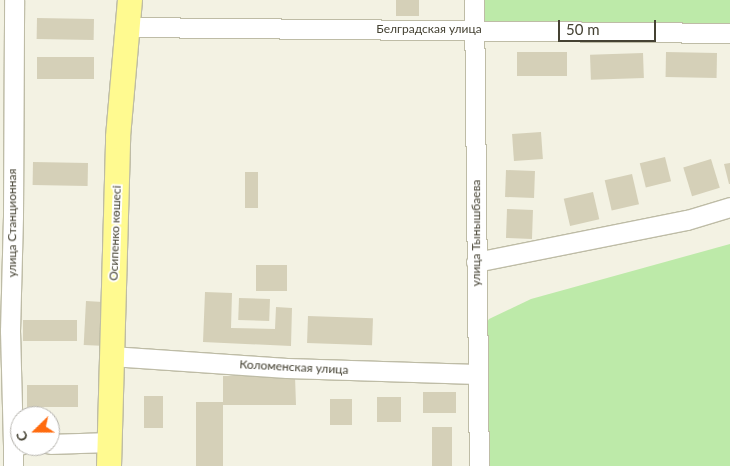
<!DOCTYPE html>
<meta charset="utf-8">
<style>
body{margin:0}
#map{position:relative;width:730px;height:466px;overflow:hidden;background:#f3f2e3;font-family:Lato,sans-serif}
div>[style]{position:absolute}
.green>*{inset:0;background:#bdeaa9}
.building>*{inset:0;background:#d5d0b8;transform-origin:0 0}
.roads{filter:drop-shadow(1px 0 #bebca6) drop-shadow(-1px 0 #bebca6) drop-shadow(0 1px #bebca6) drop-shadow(0 -1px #bebca6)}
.minor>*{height:19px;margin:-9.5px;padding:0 9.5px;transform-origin:9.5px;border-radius:9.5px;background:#fff}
.major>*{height:24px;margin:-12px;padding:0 12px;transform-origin:12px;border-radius:12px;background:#fffa90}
span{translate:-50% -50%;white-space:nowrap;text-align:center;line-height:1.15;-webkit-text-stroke:4px #fff;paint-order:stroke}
.street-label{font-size:12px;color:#454233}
.north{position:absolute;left:10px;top:406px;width:50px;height:50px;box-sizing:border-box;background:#fff;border:1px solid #b5b3ad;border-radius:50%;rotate:248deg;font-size:14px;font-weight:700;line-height:20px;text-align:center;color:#454233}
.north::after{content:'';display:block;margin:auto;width:18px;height:22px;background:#ff6b0e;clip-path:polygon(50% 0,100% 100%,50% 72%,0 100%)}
.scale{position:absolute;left:558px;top:20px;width:98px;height:22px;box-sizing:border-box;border:2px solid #454233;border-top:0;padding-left:6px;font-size:15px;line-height:18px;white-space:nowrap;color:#454233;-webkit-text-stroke:4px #fff;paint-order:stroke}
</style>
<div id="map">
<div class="green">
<div style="clip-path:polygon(485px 0,730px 0,730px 28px,481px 22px)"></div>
<div style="clip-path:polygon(730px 244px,730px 466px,485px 466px,484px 327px,489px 319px,531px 299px)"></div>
</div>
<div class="building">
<div style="left:396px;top:0;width:23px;height:16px"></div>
<div style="left:37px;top:18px;width:57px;height:21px;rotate:1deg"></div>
<div style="left:567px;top:52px;width:24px;height:50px;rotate:90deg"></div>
<div style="left:666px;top:52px;width:51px;height:25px;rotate:1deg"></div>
<div style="left:643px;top:53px;width:25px;height:53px;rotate:88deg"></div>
<div style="left:37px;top:57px;width:57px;height:22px"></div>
<div style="left:541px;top:132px;width:27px;height:29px;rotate:86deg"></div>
<div style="left:665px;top:157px;width:25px;height:26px;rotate:76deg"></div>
<div style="left:711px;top:159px;width:30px;height:29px;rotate:73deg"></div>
<div style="left:33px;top:162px;width:55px;height:23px;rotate:1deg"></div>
<div style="clip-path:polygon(730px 163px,730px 184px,729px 184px,724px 164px)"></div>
<div style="left:506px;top:170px;width:29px;height:27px;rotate:2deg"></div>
<div style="left:245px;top:172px;width:13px;height:36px"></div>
<div style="left:632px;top:174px;width:31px;height:28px;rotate:77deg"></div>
<div style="left:593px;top:192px;width:28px;height:30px;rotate:77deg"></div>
<div style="left:507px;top:209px;width:26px;height:29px;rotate:2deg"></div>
<div style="left:256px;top:265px;width:31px;height:26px"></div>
<div style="clip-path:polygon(205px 292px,232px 293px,231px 328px,275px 329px,276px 307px,292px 308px,291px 346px,203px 342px)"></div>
<div style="left:239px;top:298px;width:31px;height:22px;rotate:2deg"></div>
<div style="left:86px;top:301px;width:17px;height:44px;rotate:3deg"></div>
<div style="left:308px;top:316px;width:65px;height:27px;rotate:2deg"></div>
<div style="left:23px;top:320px;width:54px;height:21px"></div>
<div style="clip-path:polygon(223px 376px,295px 376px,296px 405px,223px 405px,223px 466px,196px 466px,196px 402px,223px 402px)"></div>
<div style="left:27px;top:385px;width:51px;height:22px"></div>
<div style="left:423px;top:392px;width:33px;height:21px"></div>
<div style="left:144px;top:396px;width:19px;height:32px"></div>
<div style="left:377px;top:397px;width:24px;height:25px"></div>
<div style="left:330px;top:399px;width:22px;height:26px"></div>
<div style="left:432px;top:427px;width:20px;height:39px"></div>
</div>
<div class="roads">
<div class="minor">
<div style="left:474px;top:0;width:466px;rotate:89.4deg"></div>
<div style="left:128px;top:27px;width:602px;rotate:0.57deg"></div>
<div style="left:476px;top:262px;width:215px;rotate:-11.3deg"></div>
<div style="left:687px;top:220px;width:45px;rotate:-16.8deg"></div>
<div style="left:111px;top:356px;width:176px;rotate:3.9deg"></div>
<div style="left:287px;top:368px;width:190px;rotate:1.8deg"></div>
<div style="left:50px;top:444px;width:59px;rotate:-1.9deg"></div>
<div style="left:13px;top:445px;width:114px;rotate:-91.5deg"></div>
<div style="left:10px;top:331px;width:115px;rotate:-88.5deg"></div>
<div style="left:13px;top:216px;width:216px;rotate:-89.7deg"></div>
<div style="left:13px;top:466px;width:21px;rotate:-90deg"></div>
<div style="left:13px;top:445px;width:7px"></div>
</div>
<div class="major">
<div style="left:109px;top:466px;width:329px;rotate:-88.4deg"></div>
<div style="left:118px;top:137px;width:138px;rotate:-85deg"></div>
</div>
</div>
<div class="street-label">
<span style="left:429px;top:29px">Белградская улица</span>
<span style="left:12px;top:223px;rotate:-90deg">улица Станционная</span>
<span style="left:115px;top:233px;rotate:-88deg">Осипенко көшесі</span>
<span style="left:476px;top:233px;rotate:-90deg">улица Тынышбаева</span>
<span style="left:294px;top:367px;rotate:3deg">Коломенская улица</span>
</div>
<div class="north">С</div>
<div class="scale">50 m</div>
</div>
